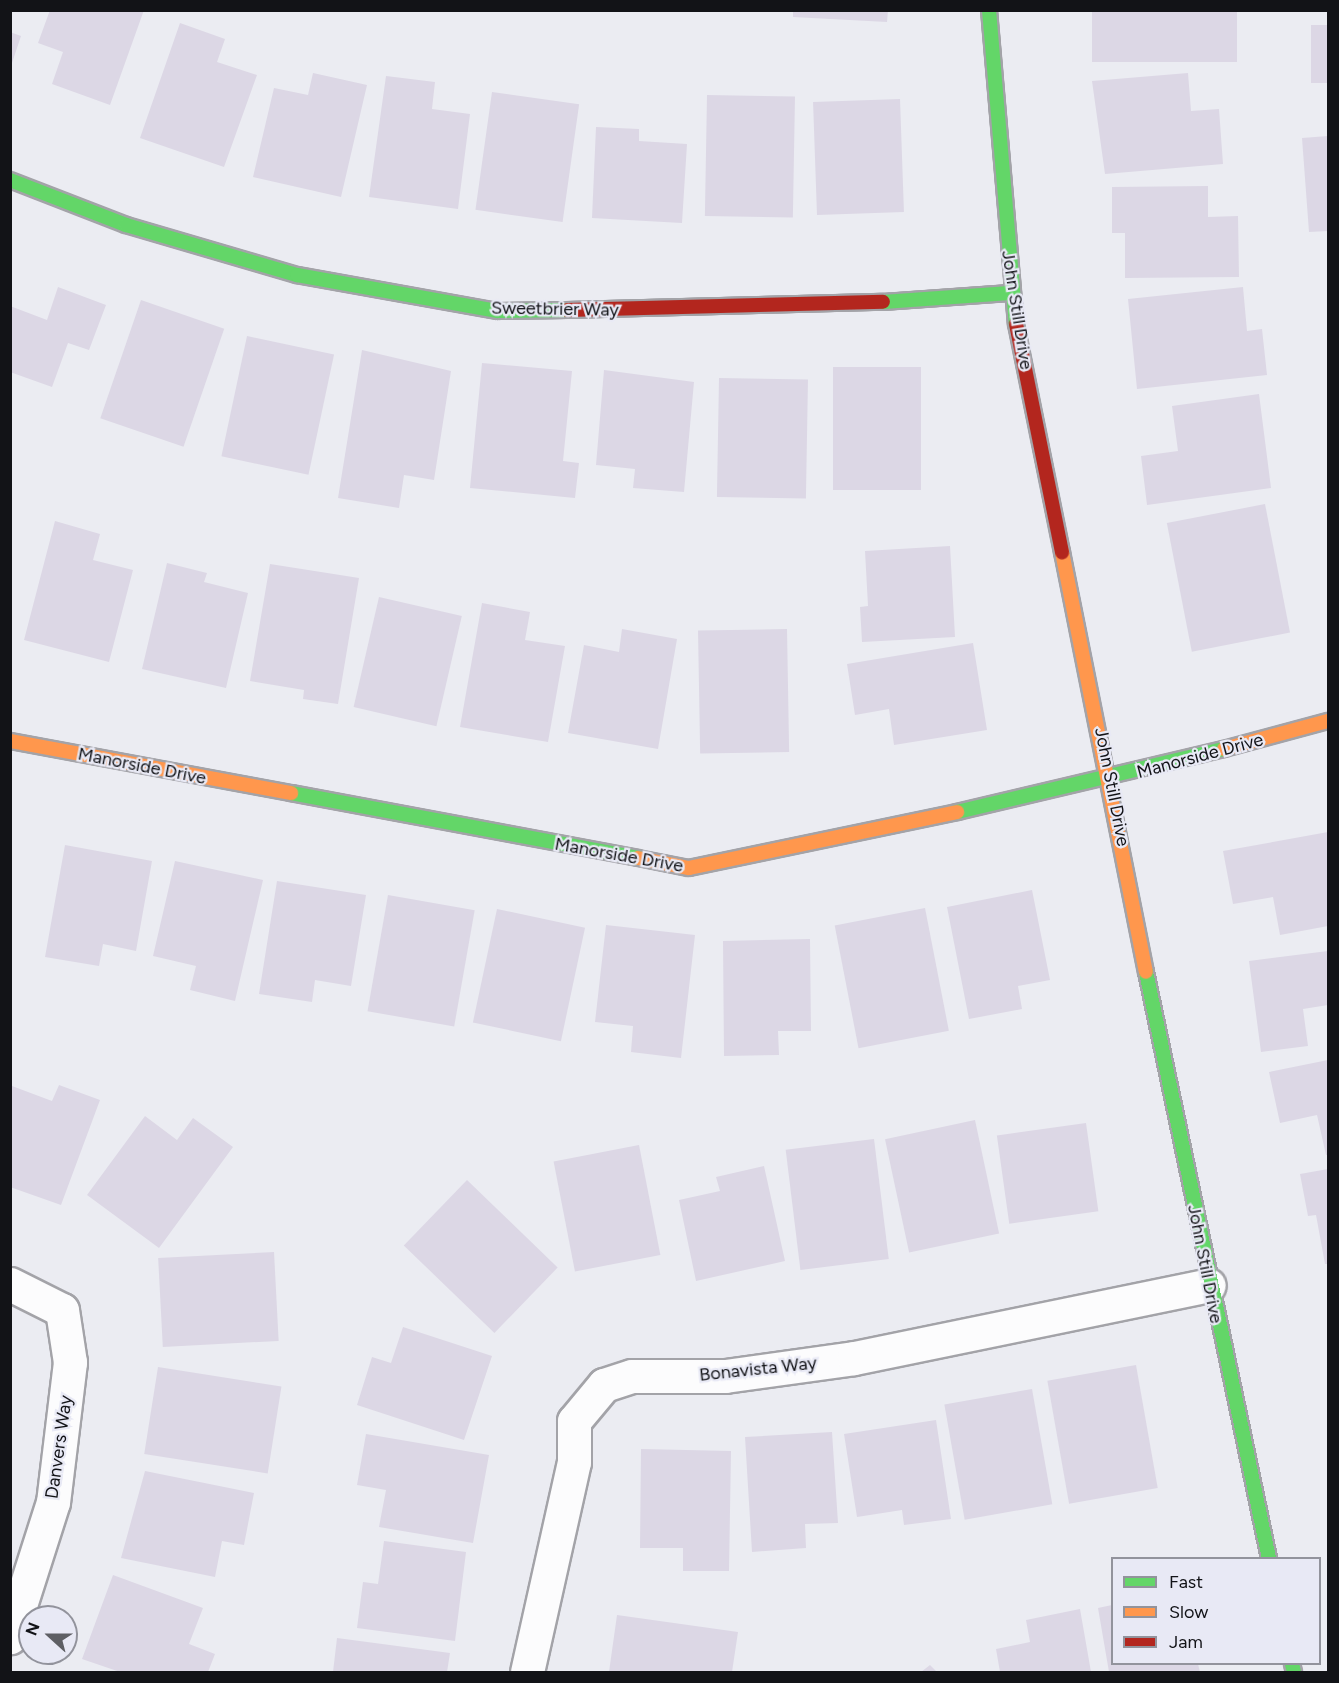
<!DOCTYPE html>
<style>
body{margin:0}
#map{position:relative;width:1339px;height:1683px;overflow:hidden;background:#ebecf2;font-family:Figtree,sans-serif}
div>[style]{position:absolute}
.building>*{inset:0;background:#dcd7e5;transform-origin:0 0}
.roads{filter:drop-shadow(2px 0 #a3a3a8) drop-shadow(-2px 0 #a3a3a8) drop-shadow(0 2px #a3a3a8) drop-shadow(0 -2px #a3a3a8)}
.street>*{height:33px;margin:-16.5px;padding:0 16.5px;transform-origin:16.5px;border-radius:16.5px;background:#fcfcfd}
.fast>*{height:14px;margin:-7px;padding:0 7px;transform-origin:7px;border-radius:7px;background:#63d668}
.slow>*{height:14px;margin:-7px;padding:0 7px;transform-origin:7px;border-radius:7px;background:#ff974d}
.jam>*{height:14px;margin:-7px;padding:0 7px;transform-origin:7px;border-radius:7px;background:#b3261e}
span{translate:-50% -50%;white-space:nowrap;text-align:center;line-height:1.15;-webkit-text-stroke:4.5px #e8e9f5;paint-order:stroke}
.street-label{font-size:18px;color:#121317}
.frame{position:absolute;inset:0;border:12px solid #121317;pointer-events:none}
.legend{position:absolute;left:1111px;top:1557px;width:210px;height:108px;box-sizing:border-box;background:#e8e9f5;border:2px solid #92939c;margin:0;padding:8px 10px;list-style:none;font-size:18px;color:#121317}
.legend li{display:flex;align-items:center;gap:12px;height:30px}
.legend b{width:30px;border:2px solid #92939c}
.north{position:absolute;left:18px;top:1605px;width:60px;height:60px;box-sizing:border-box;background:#e8e9f5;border:2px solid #92939c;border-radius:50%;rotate:291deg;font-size:16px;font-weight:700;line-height:24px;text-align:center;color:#121317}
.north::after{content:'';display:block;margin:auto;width:21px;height:27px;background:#5e5f64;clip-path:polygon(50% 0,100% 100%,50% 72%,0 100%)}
</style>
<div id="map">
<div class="building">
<div style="clip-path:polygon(50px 10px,144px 10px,110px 105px,52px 84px,63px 52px,38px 43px)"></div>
<div style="clip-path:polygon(793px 10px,888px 10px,887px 22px,793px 17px)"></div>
<div style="left:1092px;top:10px;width:145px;height:52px"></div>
<div style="clip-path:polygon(180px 23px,225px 39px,217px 62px,257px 75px,224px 167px,140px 138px)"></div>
<div style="left:1311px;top:25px;width:17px;height:58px"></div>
<div style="clip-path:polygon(10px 32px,21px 36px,11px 66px,10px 66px)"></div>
<div style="clip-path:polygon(313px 73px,367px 85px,341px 197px,253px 177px,274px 88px,308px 95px)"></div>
<div style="clip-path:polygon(1188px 73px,1191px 111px,1219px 109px,1223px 164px,1105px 174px,1092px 81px)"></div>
<div style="clip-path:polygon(386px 76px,435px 82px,432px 109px,470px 114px,458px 209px,369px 197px)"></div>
<div style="left:492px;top:92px;width:88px;height:119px;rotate:8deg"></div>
<div style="left:707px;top:95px;width:88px;height:121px;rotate:1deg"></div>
<div style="left:900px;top:99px;width:113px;height:87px;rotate:88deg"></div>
<div style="clip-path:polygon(596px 127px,639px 129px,639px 141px,687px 144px,682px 223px,592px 218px)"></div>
<div style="clip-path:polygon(1328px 136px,1328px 231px,1309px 232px,1302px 138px)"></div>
<div style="clip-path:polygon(1208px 186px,1208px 217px,1238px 216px,1239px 277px,1125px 278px,1125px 233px,1112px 233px,1112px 187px)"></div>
<div style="clip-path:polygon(58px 287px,106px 305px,89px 350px,68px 343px,52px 387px,10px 372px,10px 306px,47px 320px)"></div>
<div style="clip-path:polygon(1243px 287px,1247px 331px,1262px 329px,1267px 375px,1137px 389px,1128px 299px)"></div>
<div style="left:141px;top:300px;width:88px;height:125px;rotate:19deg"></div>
<div style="left:247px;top:336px;width:89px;height:123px;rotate:12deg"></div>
<div style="clip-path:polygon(362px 350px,451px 371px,434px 480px,404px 475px,399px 508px,338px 498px)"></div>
<div style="clip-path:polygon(482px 363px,572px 371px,563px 461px,579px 463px,575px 498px,470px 488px)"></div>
<div style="left:921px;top:367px;width:123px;height:88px;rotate:90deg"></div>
<div style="clip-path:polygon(604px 370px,694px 382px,684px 492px,633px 488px,635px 469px,596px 465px)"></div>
<div style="left:719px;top:378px;width:89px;height:119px;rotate:1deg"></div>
<div style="clip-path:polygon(1259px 394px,1271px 488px,1147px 505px,1141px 456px,1178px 451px,1172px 406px)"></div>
<div style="left:1265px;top:504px;width:131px;height:100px;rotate:79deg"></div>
<div style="clip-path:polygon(55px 521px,100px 534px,93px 560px,133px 570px,109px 662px,24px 640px)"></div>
<div style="clip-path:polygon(950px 546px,955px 637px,862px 642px,860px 607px,868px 606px,865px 551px)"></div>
<div style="clip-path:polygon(167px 563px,207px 573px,204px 582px,248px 593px,226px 688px,142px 669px)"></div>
<div style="clip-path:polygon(270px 564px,359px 578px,338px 704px,303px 699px,304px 690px,250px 681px)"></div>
<div style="left:379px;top:597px;width:85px;height:113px;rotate:13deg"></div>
<div style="clip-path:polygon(482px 603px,530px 612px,525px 640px,565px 646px,548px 742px,460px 727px)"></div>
<div style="clip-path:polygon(622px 629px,677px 639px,658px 749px,568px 733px,584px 645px,619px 652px)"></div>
<div style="left:787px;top:629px;width:123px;height:89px;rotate:89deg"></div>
<div style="clip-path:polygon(973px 643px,987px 730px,894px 745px,889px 709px,855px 715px,847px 664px)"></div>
<div style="clip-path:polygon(1328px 832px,1328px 926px,1280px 935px,1273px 897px,1233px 904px,1223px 851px)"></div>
<div style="clip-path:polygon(65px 845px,152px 861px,136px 951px,103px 944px,99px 966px,45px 957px)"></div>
<div style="clip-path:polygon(175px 861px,263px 880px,235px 1001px,190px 990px,196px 966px,153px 956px)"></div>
<div style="clip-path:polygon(277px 881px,366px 895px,351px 986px,315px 980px,312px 1002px,259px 994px)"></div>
<div style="clip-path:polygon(1032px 890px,1050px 980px,1018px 986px,1022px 1009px,969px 1019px,947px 907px)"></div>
<div style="left:388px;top:895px;width:88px;height:118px;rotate:10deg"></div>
<div style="left:925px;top:908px;width:125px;height:92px;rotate:79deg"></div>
<div style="left:497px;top:909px;width:90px;height:116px;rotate:12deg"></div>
<div style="clip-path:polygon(606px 925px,695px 935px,681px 1058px,631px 1052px,633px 1026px,595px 1022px)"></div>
<div style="clip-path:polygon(810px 939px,811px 1031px,778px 1031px,779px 1055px,724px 1056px,723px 941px)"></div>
<div style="clip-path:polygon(1328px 951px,1328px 1005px,1303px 1009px,1308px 1046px,1261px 1052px,1249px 961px)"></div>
<div style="clip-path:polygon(1328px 1060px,1328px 1155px,1326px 1155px,1317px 1115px,1280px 1123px,1269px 1072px)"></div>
<div style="clip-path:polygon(59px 1085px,100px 1100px,61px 1205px,10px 1187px,12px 1086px,52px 1101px)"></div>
<div style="clip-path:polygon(145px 1116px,177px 1140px,193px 1118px,233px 1147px,159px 1248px,87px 1195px)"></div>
<div style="left:975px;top:1120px;width:116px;height:92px;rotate:78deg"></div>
<div style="left:1086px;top:1123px;width:89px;height:90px;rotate:82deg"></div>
<div style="left:874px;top:1139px;width:121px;height:89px;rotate:83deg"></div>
<div style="left:639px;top:1145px;width:112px;height:87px;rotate:79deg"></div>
<div style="clip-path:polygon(764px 1166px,785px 1261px,696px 1281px,679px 1200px,720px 1191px,716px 1177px)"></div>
<div style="clip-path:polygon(1328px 1169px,1328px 1264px,1325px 1264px,1316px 1215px,1308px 1216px,1300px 1174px)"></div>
<div style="left:467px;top:1180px;width:126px;height:91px;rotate:44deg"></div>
<div style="left:274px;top:1252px;width:89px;height:116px;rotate:87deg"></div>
<div style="clip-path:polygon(403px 1327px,492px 1356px,464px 1440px,357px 1405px,372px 1357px,391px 1363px)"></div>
<div style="left:1136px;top:1365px;width:125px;height:90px;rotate:80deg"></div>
<div style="left:158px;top:1367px;width:125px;height:88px;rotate:9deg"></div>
<div style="left:1032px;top:1389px;width:117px;height:89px;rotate:80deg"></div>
<div style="clip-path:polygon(936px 1420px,951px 1519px,904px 1525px,902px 1510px,857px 1517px,844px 1434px)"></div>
<div style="clip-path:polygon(832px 1432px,838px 1523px,805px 1524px,806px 1548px,752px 1552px,745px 1437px)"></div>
<div style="clip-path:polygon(366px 1434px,489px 1455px,473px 1543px,379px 1527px,386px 1490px,357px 1485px)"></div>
<div style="clip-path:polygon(641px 1449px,731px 1451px,729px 1571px,683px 1571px,683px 1548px,640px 1548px)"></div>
<div style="clip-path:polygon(145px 1471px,254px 1493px,244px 1545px,222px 1541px,215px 1577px,121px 1558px)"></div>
<div style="clip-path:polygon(384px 1541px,466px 1552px,455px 1641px,357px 1628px,363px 1582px,378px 1584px)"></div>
<div style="clip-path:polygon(113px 1575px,203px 1608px,189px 1644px,215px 1654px,208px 1672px,120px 1672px,82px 1659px)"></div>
<div style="clip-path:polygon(1112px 1605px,1112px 1664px,1198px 1664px,1200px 1672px,1109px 1672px,1098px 1608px)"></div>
<div style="clip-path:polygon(1080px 1609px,1091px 1672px,1000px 1672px,996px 1649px,1030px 1642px,1026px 1620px)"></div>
<div style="clip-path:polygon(617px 1615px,738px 1632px,732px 1672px,609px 1672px)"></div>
<div style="clip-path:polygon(337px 1638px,450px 1653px,447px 1672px,333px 1672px)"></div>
<div style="clip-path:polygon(930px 1665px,937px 1672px,921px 1672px)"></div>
</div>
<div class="roads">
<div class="street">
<div style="left:10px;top:1284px;width:58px;rotate:26.6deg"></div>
<div style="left:62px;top:1310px;width:53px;rotate:81.3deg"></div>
<div style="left:70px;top:1362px;width:141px;rotate:96.9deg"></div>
<div style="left:53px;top:1502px;width:142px;rotate:107.7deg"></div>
<div style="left:527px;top:1672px;width:215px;rotate:-77.4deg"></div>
<div style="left:574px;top:1462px;width:41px;rotate:-90deg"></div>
<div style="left:574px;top:1421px;width:47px;rotate:-50.2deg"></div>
<div style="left:604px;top:1385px;width:29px;rotate:-18deg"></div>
<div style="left:632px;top:1376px;width:93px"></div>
<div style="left:725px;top:1376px;width:130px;rotate:-7.9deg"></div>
<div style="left:854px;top:1358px;width:362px;rotate:-11.6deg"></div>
</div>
<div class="fast">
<div style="left:989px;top:10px;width:315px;rotate:85.1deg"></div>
<div style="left:10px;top:180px;width:124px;rotate:21.2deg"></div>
<div style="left:126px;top:225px;width:178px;rotate:16.3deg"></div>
<div style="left:297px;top:275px;width:204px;rotate:10.2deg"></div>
<div style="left:498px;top:311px;width:69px;rotate:-0.8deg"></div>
<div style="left:883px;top:302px;width:127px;rotate:-4.1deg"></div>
<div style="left:291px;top:793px;width:353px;rotate:10.6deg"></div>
<div style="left:957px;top:812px;width:274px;rotate:-13.3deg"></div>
<div style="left:1146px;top:972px;width:599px;rotate:78.15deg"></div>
<div style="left:1292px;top:1664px;width:8px;rotate:76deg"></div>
</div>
<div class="slow">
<div style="left:1062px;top:552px;width:428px;rotate:78.7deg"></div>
<div style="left:10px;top:741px;width:286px;rotate:10.5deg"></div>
<div style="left:1224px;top:749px;width:108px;rotate:-15.1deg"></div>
<div style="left:638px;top:858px;width:52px;rotate:11.1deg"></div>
<div style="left:689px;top:868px;width:274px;rotate:-11.8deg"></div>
</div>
<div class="jam">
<div style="left:567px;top:310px;width:316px;rotate:-1.5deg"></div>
<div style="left:1016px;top:324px;width:233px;rotate:78.6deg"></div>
</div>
</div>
<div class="street-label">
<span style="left:555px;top:309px;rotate:1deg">Sweetbrier Way</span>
<span style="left:1017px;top:310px;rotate:81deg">John Still Drive</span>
<span style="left:1200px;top:756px;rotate:-15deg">Manorside Drive</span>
<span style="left:142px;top:766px;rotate:11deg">Manorside Drive</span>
<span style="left:1112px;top:787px;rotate:79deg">John Still Drive</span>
<span style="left:619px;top:855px;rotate:10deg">Manorside Drive</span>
<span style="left:1205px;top:1264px;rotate:79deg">John Still Drive</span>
<span style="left:758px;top:1369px;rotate:-6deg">Bonavista Way</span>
<span style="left:59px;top:1447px;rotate:-82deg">Danvers Way</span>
</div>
<div class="frame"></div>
<ul class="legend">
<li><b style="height:8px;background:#63d668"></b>Fast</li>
<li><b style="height:8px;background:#ff974d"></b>Slow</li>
<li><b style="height:8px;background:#b3261e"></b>Jam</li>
</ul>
<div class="north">N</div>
</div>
